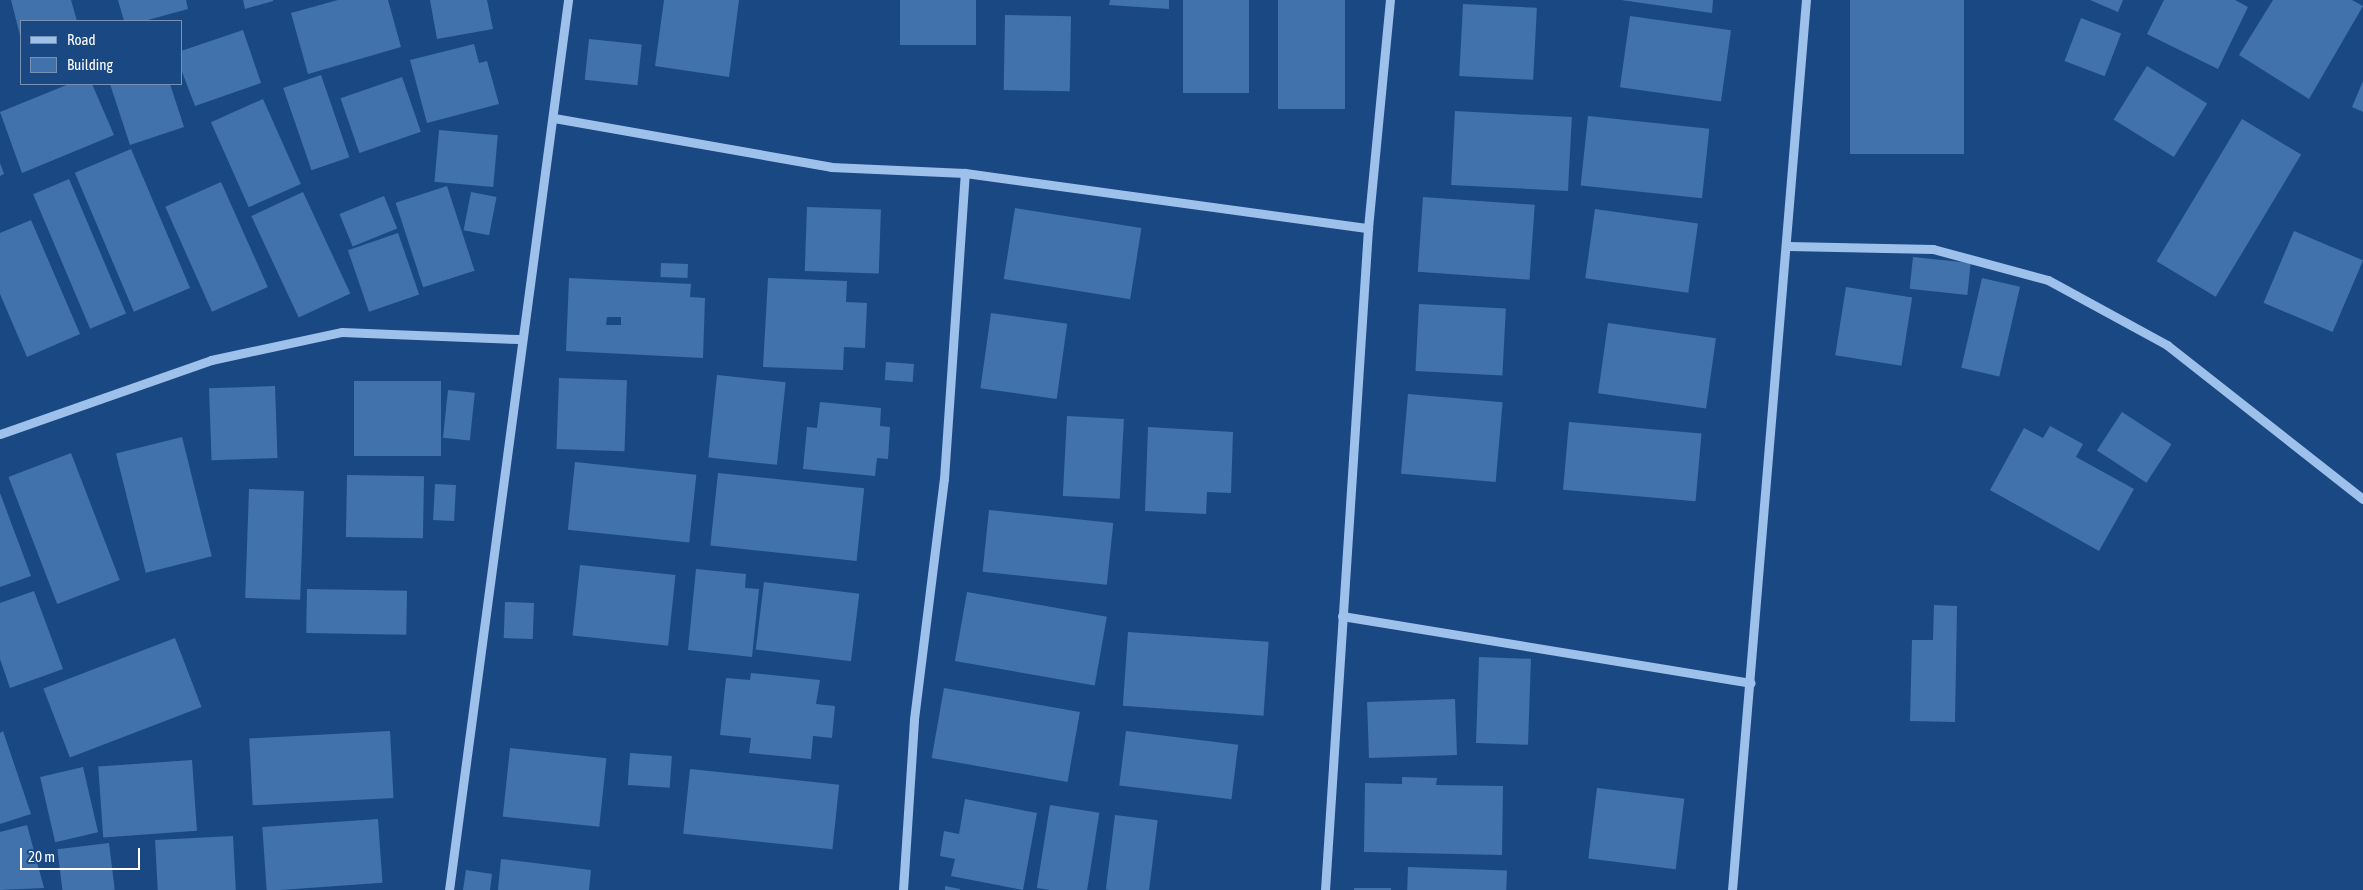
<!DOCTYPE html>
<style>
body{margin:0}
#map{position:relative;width:2363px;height:890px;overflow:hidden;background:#1a4882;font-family:"Asap Condensed",sans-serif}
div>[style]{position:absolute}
.building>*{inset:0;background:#4272ab;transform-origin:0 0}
.minor>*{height:9px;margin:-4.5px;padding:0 4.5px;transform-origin:4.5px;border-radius:4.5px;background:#9ec1eb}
span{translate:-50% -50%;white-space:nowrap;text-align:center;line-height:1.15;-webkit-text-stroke:5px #1a4882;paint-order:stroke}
.legend{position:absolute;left:20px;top:20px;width:162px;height:65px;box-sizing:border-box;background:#1a4882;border:1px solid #7691b4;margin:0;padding:6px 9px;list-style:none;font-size:15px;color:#fff}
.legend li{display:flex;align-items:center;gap:10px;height:25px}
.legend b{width:25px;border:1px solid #7691b4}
.scale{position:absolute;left:20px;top:848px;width:120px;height:22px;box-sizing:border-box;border:2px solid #fff;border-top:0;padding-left:6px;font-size:15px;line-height:18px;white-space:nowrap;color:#fff;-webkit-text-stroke:4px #1a4882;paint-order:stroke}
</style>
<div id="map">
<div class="building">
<div style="clip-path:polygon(11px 0,71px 0,77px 21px,21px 21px,21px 39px)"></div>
<div style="clip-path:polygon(118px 0,186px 0,188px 9px,144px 21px,124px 21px)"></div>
<div style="clip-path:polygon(243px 0,273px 0,273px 1px,245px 9px)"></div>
<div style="clip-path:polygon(338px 0,388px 0,401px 47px,308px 74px,291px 13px)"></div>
<div style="clip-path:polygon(430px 0,487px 0,493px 29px,437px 39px)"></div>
<div style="clip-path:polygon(664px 0,739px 0,729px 77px,655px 66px)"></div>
<div style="left:900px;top:0;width:76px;height:45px"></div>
<div style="clip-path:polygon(1110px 0,1169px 0,1169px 9px,1109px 5px)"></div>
<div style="left:1183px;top:0;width:66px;height:93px"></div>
<div style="left:1278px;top:0;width:67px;height:109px"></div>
<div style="clip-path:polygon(1621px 0,1713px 0,1712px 13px)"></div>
<div style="left:1850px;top:0;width:114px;height:154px"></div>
<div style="clip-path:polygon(2090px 0,2123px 0,2118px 12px)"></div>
<div style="clip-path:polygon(2164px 0,2235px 0,2248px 7px,2218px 69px,2147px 34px)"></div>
<div style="clip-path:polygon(2273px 0,2352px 0,2363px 6px,2309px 99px,2239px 55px)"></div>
<div style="left:1463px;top:4px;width:74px;height:72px;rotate:3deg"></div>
<div style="left:1005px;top:15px;width:66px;height:75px;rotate:1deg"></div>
<div style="left:1630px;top:16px;width:102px;height:72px;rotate:8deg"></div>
<div style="left:2081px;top:18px;width:43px;height:46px;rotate:21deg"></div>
<div style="clip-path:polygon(243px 30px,261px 83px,195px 106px,181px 69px,181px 51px)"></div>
<div style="left:589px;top:39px;width:53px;height:41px;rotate:6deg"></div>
<div style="clip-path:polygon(474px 44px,479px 63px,487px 61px,499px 104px,427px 123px,410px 60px)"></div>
<div style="left:2147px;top:66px;width:71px;height:63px;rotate:32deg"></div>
<div style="left:321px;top:75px;width:87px;height:40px;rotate:71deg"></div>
<div style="left:402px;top:77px;width:58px;height:65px;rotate:71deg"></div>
<div style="clip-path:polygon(2363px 81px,2363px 112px,2352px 107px)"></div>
<div style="clip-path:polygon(69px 84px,92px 84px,114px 135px,22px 173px,0 112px)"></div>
<div style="clip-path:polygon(110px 84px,170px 84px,184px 127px,130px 145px)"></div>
<div style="left:263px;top:99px;width:93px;height:57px;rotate:66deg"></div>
<div style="left:1455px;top:111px;width:117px;height:74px;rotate:3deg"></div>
<div style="left:1588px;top:116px;width:122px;height:70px;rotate:6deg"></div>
<div style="left:2242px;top:119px;width:69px;height:166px;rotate:31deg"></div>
<div style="left:439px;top:130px;width:59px;height:52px;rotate:5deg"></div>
<div style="left:131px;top:149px;width:151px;height:61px;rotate:67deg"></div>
<div style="clip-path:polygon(0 163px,4px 174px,0 176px)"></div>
<div style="left:69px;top:179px;width:146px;height:39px;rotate:67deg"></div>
<div style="left:221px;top:182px;width:115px;height:61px;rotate:66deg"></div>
<div style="left:447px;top:186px;width:89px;height:54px;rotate:72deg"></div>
<div style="left:303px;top:192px;width:112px;height:57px;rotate:65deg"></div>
<div style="left:471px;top:192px;width:26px;height:39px;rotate:11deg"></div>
<div style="left:384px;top:196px;width:35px;height:48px;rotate:68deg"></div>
<div style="left:1423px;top:197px;width:112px;height:75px;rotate:4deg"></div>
<div style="left:807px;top:207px;width:74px;height:64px;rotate:2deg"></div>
<div style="left:1015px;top:208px;width:128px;height:72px;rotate:9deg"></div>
<div style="left:1595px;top:209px;width:104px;height:70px;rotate:8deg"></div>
<div style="clip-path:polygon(31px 220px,80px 334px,27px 357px,0 294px,0 233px)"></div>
<div style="left:2294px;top:231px;width:75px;height:78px;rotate:23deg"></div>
<div style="left:398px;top:233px;width:65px;height:53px;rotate:71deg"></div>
<div style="left:1913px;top:257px;width:58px;height:32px;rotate:6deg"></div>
<div style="left:661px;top:263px;width:27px;height:14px;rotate:2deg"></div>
<div style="clip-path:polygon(evenodd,569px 278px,691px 284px,690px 297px,705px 298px,703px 358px,566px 351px,569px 278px,607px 317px,621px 317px,621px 325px,606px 325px,607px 317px)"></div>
<div style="clip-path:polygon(768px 278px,847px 281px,846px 302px,867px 303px,865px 348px,844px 347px,843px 370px,763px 367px)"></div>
<div style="left:1982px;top:278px;width:39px;height:92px;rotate:13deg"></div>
<div style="left:1846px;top:287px;width:67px;height:69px;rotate:9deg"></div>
<div style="left:1419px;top:304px;width:87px;height:67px;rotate:3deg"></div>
<div style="left:991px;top:313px;width:77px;height:76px;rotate:8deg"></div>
<div style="left:1608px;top:323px;width:109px;height:71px;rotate:8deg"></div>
<div style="left:886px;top:362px;width:28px;height:18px;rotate:4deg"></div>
<div style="left:717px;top:375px;width:69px;height:83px;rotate:6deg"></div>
<div style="left:559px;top:378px;width:68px;height:71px;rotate:2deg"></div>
<div style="left:354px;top:381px;width:87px;height:75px"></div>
<div style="left:275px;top:386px;width:72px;height:66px;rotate:88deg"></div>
<div style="left:448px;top:390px;width:27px;height:48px;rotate:6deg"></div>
<div style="left:1408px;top:394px;width:95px;height:80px;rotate:5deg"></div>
<div style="clip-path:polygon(820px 402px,881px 408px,880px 426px,890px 427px,888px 459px,877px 458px,875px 476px,803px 469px,807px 427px,817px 428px)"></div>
<div style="left:2122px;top:412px;width:59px;height:46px;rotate:33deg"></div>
<div style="left:1067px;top:416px;width:57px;height:80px;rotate:3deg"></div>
<div style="left:1569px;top:422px;width:133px;height:68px;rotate:5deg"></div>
<div style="clip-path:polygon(2050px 426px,2083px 444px,2076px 457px,2134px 489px,2099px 551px,1990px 490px,2024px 428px,2043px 438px)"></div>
<div style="clip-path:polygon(1148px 427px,1233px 432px,1231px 493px,1207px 492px,1206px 514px,1145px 511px)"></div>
<div style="left:182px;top:437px;width:123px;height:68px;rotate:76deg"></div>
<div style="left:71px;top:453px;width:136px;height:67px;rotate:69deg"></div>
<div style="left:575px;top:462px;width:122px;height:68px;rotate:6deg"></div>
<div style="left:718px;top:473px;width:147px;height:73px;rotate:6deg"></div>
<div style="left:347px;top:475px;width:77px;height:62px;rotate:1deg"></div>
<div style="left:435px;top:484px;width:21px;height:36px;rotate:3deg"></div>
<div style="left:249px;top:489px;width:55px;height:109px;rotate:2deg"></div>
<div style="clip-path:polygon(0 493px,31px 576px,0 587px)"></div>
<div style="left:989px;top:510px;width:125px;height:62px;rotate:6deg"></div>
<div style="left:580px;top:565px;width:96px;height:71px;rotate:6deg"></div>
<div style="clip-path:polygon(696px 569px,746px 574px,745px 588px,759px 589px,752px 657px,688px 650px)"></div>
<div style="left:764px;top:582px;width:96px;height:68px;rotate:7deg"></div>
<div style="left:307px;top:589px;width:100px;height:44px;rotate:1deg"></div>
<div style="clip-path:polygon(34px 591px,63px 669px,10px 688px,0 659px,0 603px)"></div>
<div style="left:967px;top:592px;width:142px;height:70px;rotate:10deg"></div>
<div style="left:505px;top:602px;width:29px;height:36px;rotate:2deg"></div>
<div style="clip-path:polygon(1934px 605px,1957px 606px,1955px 722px,1910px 721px,1912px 640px,1933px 640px)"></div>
<div style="left:1128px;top:632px;width:141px;height:74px;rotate:4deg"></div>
<div style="left:175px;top:638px;width:74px;height:141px;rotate:69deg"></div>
<div style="left:1479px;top:657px;width:52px;height:86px;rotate:2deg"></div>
<div style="clip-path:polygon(751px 673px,820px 680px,816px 704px,835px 706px,832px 738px,813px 736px,811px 759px,749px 753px,751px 738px,720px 735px,726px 678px,750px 680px)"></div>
<div style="left:944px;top:688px;width:138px;height:71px;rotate:10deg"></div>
<div style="left:1455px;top:699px;width:56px;height:88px;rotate:88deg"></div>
<div style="clip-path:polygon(3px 731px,31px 814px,0 824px,0 733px)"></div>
<div style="left:390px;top:731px;width:67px;height:141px;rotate:87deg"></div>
<div style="left:1126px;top:731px;width:113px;height:55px;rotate:7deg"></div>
<div style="left:510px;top:748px;width:97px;height:69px;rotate:6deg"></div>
<div style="left:630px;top:753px;width:42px;height:32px;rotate:4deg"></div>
<div style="left:192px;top:760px;width:71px;height:94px;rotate:86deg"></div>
<div style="left:83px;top:767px;width:67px;height:44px;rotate:77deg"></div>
<div style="left:690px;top:769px;width:150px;height:65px;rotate:6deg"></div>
<div style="clip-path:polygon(1402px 777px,1437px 778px,1436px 785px,1503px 786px,1502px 855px,1364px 852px,1365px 783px,1402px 784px)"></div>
<div style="left:1597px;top:788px;width:88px;height:71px;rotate:7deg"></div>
<div style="clip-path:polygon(965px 799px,1037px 813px,1023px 890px,951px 876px,955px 859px,940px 856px,944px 831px,959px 834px)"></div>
<div style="left:1050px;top:805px;width:50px;height:84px;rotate:9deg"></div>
<div style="left:1115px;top:815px;width:43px;height:75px;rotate:7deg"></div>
<div style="left:378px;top:819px;width:64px;height:116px;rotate:86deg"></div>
<div style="clip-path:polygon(27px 825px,44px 888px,0 890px,0 832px)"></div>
<div style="left:233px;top:836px;width:54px;height:78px;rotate:87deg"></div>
<div style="left:109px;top:843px;width:47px;height:52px;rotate:83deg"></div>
<div style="clip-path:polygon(501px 859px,591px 870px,589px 890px,498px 890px)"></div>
<div style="left:1408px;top:867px;width:99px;height:23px;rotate:2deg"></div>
<div style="clip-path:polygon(466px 870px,492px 874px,490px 890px,463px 890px)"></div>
<div style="clip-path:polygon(945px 886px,960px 889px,960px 890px,945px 890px)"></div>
<div style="left:1354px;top:888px;width:37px;height:2px"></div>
</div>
<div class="minor">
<div style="left:554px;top:118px;width:281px;rotate:10deg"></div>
<div style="left:831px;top:167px;width:134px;rotate:2.6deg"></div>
<div style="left:965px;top:173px;width:407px;rotate:7.8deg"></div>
<div style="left:1788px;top:246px;width:145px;rotate:1.2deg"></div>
<div style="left:1933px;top:249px;width:119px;rotate:15.1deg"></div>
<div style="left:2048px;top:280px;width:136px;rotate:28.6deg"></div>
<div style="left:2167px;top:345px;width:249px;rotate:38.2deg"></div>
<div style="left:0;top:434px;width:224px;rotate:-19.3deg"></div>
<div style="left:211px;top:360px;width:134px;rotate:-12.1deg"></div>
<div style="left:342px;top:332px;width:177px;rotate:2.3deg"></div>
<div style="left:1342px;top:616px;width:414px;rotate:9.3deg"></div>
<div style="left:449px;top:890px;width:898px;rotate:-82.38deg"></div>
<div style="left:903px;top:890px;width:171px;rotate:-86.3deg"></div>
<div style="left:914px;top:719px;width:242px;rotate:-82.9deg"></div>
<div style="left:944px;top:479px;width:307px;rotate:-86.1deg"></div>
<div style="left:1325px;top:890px;width:663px;rotate:-86.28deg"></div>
<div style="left:1368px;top:228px;width:229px;rotate:-84.5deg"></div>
<div style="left:1732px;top:890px;width:893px;rotate:-85.25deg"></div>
</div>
<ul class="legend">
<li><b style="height:6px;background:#9ec1eb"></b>Road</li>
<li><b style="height:14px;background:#4272ab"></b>Building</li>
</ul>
<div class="scale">20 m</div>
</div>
